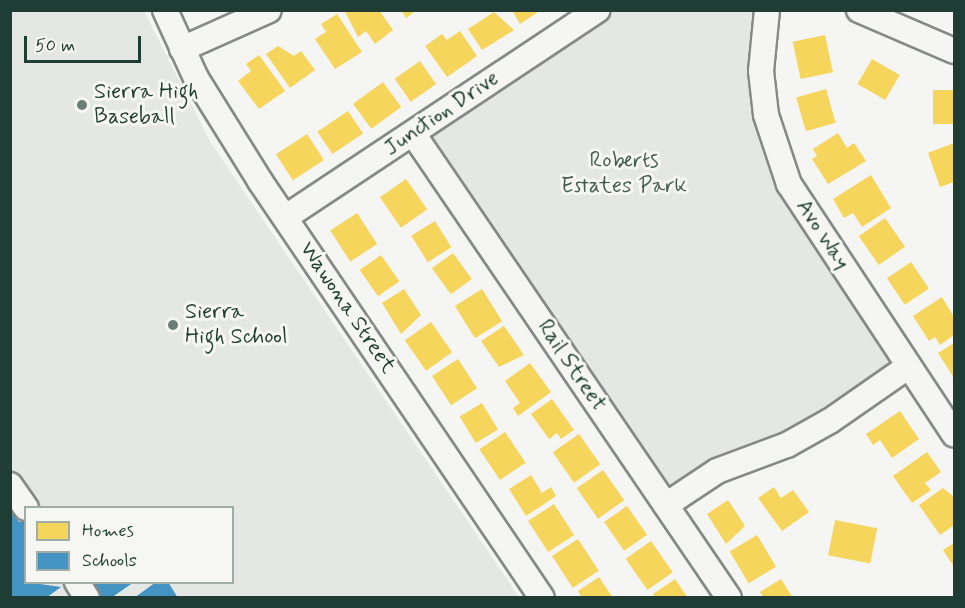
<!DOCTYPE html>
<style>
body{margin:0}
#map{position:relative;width:965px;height:608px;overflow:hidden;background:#f5f5f3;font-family:Mynerve,sans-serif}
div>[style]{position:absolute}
.built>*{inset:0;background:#e5e7e4}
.green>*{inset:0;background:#e4e7e3}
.homes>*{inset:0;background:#f6d55c;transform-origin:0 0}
.schools>*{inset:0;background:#4393c3}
.roads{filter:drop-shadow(2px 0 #858a88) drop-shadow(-2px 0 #858a88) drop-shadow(0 2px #858a88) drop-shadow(0 -2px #858a88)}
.minor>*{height:24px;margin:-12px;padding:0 12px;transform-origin:12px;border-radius:12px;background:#f5f5f3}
.dots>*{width:16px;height:16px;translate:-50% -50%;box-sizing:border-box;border:3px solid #f6f6f2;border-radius:50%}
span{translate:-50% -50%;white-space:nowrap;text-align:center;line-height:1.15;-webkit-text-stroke:6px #f6f6f2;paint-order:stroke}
.poi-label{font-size:22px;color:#1f3d34}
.left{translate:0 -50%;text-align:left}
.street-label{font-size:22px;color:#1f3d34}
.park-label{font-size:22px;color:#445d54}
.frame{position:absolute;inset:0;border:12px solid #1f3d34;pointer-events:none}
.legend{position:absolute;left:24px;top:506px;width:210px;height:78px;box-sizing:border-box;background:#f6f6f2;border:2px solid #a0aca6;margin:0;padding:8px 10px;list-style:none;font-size:18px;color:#1f3d34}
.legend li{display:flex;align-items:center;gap:12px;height:30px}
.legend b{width:30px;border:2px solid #a0aca6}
.scale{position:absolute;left:24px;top:36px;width:117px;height:27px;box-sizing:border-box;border:3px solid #1f3d34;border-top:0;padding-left:8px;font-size:18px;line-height:21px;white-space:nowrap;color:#1f3d34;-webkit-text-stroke:4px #f6f6f2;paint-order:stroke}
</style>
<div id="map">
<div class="built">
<div style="clip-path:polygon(evenodd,10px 11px,144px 11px,211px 143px,519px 597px,11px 597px,10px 11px,26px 508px,232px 508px,232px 582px,26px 582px,26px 508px)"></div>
</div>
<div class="green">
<div style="clip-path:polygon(11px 10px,57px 11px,131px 74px,174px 137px,170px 168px,113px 206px,11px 244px)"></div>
<div style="clip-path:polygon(598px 11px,767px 11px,774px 148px,909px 366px,666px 505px,414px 135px)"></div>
<div style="clip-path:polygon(375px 467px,442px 575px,408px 597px,320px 597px,307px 574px,328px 494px)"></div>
</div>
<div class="homes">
<div style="clip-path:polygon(344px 10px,379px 10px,393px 30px,375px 44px,366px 31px,358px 37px)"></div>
<div style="clip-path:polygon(401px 10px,417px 10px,406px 18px)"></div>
<div style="clip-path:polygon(512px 10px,541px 10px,520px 24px)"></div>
<div style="clip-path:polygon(494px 12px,514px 30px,482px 50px,468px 29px)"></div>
<div style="clip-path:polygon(337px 14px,362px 52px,335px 69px,315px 39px,326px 32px,321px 24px)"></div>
<div style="clip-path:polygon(460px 31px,477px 56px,447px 77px,425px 46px,442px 34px,447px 40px)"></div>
<div style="left:825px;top:35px;width:38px;height:33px;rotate:78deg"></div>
<div style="clip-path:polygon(278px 46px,294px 56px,301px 51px,315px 70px,290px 88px,266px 54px)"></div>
<div style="clip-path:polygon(259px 55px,285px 91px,259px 109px,238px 81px,251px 71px,246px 64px)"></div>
<div style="left:872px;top:59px;width:32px;height:29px;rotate:30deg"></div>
<div style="left:420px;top:61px;width:28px;height:31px;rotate:55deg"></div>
<div style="left:383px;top:82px;width:31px;height:37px;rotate:54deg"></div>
<div style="left:826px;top:89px;width:35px;height:31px;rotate:74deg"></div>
<div style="left:954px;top:90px;width:34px;height:21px;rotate:90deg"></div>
<div style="left:348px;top:111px;width:27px;height:37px;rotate:56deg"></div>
<div style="clip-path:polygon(838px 133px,847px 148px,854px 143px,866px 161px,828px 184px,812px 159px,817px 156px,813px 149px)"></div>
<div style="left:307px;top:134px;width:31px;height:37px;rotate:57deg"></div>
<div style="clip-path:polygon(954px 143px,954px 182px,940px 187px,928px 153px)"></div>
<div style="clip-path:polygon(871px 175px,891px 208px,862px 227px,853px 213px,844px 218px,833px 199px)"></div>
<div style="left:406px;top:179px;width:37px;height:32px;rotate:55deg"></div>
<div style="left:357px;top:213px;width:37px;height:32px;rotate:57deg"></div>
<div style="left:885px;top:218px;width:35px;height:32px;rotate:55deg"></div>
<div style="left:435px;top:221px;width:31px;height:28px;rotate:58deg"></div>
<div style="left:453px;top:253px;width:32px;height:26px;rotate:54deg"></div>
<div style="left:381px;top:255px;width:32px;height:26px;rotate:55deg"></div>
<div style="left:911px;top:262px;width:32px;height:29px;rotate:56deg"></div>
<div style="clip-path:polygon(404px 289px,421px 315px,401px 334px,382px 303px)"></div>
<div style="left:482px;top:289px;width:38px;height:32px;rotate:58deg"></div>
<div style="clip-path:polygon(942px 297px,954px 317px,954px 335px,940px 345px,935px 337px,929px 341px,913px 316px)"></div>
<div style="left:431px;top:322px;width:37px;height:32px;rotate:55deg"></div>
<div style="clip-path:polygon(504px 326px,524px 355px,499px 367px,481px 341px)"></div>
<div style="clip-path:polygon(954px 343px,954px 378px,938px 353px)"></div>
<div style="left:458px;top:359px;width:35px;height:31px;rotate:57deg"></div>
<div style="clip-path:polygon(530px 363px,551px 392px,518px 416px,513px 408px,520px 403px,505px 381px)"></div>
<div style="clip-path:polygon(552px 399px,574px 430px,561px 439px,557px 433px,549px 439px,531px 414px)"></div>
<div style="left:482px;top:403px;width:31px;height:26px;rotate:59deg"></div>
<div style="clip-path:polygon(900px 411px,919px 439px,892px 458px,880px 440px,873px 445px,866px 434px)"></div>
<div style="left:505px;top:432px;width:37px;height:31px;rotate:56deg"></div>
<div style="left:579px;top:434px;width:37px;height:32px;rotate:55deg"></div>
<div style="clip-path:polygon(927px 452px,941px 472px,925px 483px,931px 490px,912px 503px,893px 476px)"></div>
<div style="left:603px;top:470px;width:37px;height:32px;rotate:55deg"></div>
<div style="clip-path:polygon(531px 475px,542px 493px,551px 487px,556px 496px,526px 516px,509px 489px)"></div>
<div style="clip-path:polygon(774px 487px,781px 498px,793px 490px,809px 512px,782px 531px,758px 498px)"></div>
<div style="clip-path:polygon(943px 488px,954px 497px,954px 525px,940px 535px,919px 505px)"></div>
<div style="clip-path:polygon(728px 500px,745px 526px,726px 544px,707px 514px)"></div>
<div style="left:554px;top:504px;width:37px;height:31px;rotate:57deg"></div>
<div style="left:627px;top:506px;width:35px;height:28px;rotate:55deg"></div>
<div style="left:835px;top:520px;width:43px;height:36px;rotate:11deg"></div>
<div style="left:757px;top:535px;width:37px;height:32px;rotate:59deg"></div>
<div style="left:578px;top:539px;width:38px;height:31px;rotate:57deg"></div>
<div style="left:651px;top:541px;width:38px;height:31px;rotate:55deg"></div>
<div style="clip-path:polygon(954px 543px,954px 567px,943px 550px)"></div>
<div style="clip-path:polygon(599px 577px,613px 598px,582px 598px,578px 591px)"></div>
<div style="clip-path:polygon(675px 579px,688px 598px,656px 598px,653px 594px)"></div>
<div style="clip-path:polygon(781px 579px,793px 598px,764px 598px,760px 592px)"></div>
</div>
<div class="schools">
<div style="clip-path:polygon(10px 509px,19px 522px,26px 520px,26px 582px,61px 587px,46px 598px,10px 598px)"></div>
<div style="clip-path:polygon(87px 582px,134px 582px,111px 598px,97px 598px)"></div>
<div style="clip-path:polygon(156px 582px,168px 582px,178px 598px,134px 598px)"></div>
</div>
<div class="roads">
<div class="minor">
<div style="left:165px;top:10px;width:75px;rotate:65.5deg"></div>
<div style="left:196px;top:78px;width:121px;rotate:58.1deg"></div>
<div style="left:260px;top:181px;width:503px;rotate:55.93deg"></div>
<div style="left:767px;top:10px;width:61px;rotate:95.6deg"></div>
<div style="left:761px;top:71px;width:44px;rotate:83.5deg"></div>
<div style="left:766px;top:115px;width:73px;rotate:71.6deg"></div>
<div style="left:789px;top:184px;width:300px;rotate:56.6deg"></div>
<div style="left:859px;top:10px;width:103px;rotate:23.3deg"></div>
<div style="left:182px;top:49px;width:95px;rotate:-24.1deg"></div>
<div style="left:414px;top:135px;width:560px;rotate:55.77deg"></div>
<div style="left:286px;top:217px;width:374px;rotate:-33.6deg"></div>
<div style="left:10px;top:485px;width:28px;rotate:55deg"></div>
<div style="left:666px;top:505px;width:61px;rotate:-33.7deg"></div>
<div style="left:717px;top:471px;width:75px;rotate:-20.4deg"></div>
<div style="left:787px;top:445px;width:49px;rotate:-29.2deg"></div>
<div style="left:830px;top:421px;width:96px;rotate:-34.8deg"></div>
<div style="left:77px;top:582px;width:19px;rotate:58deg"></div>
</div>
</div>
<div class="dots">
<div style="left:82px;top:105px;background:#6a7d77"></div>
<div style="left:173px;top:325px;background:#6a7d77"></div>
</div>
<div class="poi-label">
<span class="left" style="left:94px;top:105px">Sierra High<br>Baseball</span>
<span class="left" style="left:185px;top:325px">Sierra<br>High School</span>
</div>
<div class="street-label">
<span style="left:442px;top:114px;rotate:-34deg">Junction Drive</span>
<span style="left:822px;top:235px;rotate:57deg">Avo Way</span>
<span style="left:347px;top:308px;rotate:56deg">Wawona Street</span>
<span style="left:571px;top:366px;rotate:56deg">Rail Street</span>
</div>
<div class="park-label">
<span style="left:624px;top:174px">Roberts<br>Estates Park</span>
</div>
<div class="frame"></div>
<ul class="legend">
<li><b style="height:16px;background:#f6d55c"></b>Homes</li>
<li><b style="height:16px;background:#4393c3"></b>Schools</li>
</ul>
<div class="scale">50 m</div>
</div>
